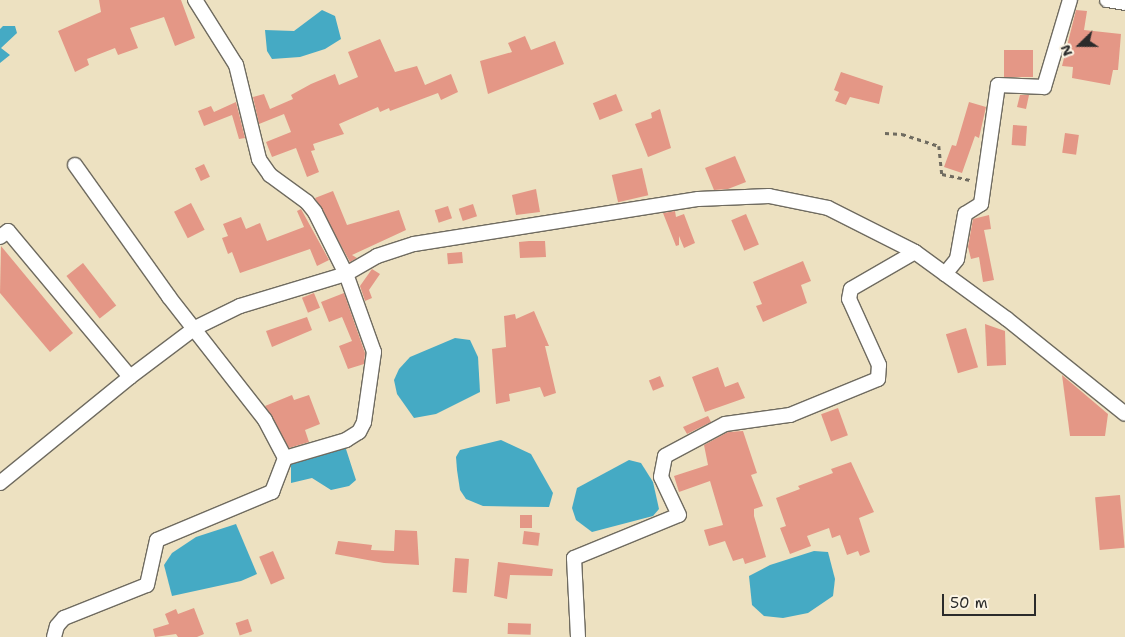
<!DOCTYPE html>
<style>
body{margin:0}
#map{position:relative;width:1125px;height:637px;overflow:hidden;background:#ede1c1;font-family:"Shantell Sans",sans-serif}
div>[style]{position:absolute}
.water>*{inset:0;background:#45aac4}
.building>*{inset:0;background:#e49786;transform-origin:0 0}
.path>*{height:2.5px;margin-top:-1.25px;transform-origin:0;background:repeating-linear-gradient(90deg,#6f6b60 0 4px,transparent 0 8px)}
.roads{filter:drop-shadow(1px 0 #6f6b60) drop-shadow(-1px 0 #6f6b60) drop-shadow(0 1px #6f6b60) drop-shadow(0 -1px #6f6b60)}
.minor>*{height:14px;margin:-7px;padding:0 7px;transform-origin:7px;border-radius:7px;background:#fff}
span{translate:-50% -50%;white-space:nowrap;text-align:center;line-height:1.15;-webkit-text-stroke:5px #fcf5e5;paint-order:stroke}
.north{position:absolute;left:1055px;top:20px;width:50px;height:50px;-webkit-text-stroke:4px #fcf5e5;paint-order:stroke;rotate:248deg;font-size:14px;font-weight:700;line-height:20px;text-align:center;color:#2b2b2b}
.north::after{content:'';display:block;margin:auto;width:18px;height:22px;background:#2b2b2b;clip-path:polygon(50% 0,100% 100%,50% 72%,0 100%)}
.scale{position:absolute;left:942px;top:594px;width:94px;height:22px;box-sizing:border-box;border:2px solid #2b2b2b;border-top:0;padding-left:6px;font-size:15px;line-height:18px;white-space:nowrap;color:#2b2b2b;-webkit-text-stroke:4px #fcf5e5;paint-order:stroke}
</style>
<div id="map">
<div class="water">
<div style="clip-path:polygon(322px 10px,335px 16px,341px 39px,325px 49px,300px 57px,272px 59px,267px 51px,265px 30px,294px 31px)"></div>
<div style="clip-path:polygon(3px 26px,15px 26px,17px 33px,1px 48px,10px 55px,0 63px,0 29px)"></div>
<div style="clip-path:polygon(455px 338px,470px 340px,478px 357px,480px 392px,436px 414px,414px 418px,397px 394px,394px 380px,399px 369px,410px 357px)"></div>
<div style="clip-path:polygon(501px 440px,531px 454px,553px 493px,549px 507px,483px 506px,466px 499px,460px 490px,457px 470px,456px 457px,460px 450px)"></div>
<div style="clip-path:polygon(345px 446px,356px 480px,349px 486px,331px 490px,312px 478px,291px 483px,291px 462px)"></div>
<div style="clip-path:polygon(629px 460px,641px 463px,653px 482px,659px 509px,653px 516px,592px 532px,576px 520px,572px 508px,577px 488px)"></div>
<div style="clip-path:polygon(236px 524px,257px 574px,241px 581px,172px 596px,164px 565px,172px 553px,196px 537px)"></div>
<div style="clip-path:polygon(814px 551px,828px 552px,835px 579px,833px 596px,808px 613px,783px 618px,764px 616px,752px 605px,749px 576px,770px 565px)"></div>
</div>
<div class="building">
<div style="clip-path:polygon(99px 0,181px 0,195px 38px,175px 46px,164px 17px,130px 28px,138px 48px,118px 55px,115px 48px,87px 59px,89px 65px,75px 72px,58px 31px,101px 12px)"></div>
<div style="clip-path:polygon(1076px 10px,1087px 11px,1084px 30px,1121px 34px,1118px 70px,1113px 70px,1110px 85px,1072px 78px,1073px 67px,1062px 66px)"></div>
<div style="clip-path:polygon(525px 36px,531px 50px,555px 41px,564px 64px,488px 94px,480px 61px,512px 52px,508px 43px)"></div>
<div style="clip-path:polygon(380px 39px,395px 72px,417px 66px,425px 85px,451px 74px,458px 92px,441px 100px,438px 93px,390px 111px,389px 108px,380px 112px,378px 107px,339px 124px,344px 134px,313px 144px,315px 150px,311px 151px,319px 172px,307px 177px,296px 148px,272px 157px,266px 142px,291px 132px,284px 114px,259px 124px,253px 97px,264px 94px,270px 109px,293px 99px,291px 95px,311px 84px,335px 74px,339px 85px,358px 77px,348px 52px)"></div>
<div style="left:1004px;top:50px;width:29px;height:27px"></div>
<div style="clip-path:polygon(841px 72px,883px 86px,879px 104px,850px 97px,846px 105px,835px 101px,839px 92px,834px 90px)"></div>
<div style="left:616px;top:94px;width:18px;height:25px;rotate:68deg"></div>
<div style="clip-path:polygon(1020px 95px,1029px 95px,1026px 109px,1017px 107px)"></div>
<div style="clip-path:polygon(236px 102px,245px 138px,239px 139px,232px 115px,204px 126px,198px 111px,211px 106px,214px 112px)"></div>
<div style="clip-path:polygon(969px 102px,986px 107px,979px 138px,975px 136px,962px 173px,944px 167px,952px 145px,956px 146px)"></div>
<div style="clip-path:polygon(660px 109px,671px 148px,648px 157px,635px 124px,652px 118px,651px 113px)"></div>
<div style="left:1013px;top:125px;width:14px;height:20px;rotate:4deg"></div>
<div style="left:1065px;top:133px;width:14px;height:20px;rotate:8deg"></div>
<div style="clip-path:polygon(735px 156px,746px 182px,728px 189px,714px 190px,705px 168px)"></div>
<div style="left:204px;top:164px;width:14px;height:10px;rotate:65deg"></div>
<div style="left:642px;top:168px;width:28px;height:31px;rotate:77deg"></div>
<div style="clip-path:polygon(536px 189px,540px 212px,516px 215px,512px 195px)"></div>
<div style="clip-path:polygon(333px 191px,347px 225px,399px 210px,406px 230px,352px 255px,357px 258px,350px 262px,315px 198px)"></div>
<div style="left:191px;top:203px;width:30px;height:19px;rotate:63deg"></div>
<div style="left:473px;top:204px;width:13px;height:15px;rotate:72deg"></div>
<div style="left:448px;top:206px;width:13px;height:14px;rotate:72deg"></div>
<div style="clip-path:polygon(301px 209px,329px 260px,317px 266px,310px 249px,240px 273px,232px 252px,228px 254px,222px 238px,228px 236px,223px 224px,241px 217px,246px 229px,260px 223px,267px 241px,304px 227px,297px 211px)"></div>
<div style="clip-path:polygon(675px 211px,676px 217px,684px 214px,695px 243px,684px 248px,679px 236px,679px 245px,676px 246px,663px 213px)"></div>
<div style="left:746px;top:214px;width:33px;height:16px;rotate:67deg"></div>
<div style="clip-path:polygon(989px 215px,991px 229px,984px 230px,994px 280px,983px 282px,979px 257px,971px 259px,968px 247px,973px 219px)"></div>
<div style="clip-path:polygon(529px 241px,545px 241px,546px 257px,520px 258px,519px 242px)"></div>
<div style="clip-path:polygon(1px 246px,73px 333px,50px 352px,0 293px)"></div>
<div style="left:462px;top:252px;width:11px;height:15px;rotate:85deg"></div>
<div style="clip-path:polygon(803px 261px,811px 281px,801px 285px,807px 303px,763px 322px,756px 306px,762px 304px,753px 282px)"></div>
<div style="left:83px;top:263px;width:54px;height:21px;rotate:52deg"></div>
<div style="clip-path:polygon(372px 269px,380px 274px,369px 290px,372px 298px,365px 301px,360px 286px)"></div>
<div style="left:314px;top:293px;width:16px;height:13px;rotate:68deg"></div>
<div style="clip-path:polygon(344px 293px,365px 353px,364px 364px,348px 369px,339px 346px,352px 341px,342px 317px,329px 322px,321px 302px)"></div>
<div style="clip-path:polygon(534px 311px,549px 346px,545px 346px,556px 393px,544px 397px,540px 387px,509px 394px,510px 401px,496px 404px,492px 349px,506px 347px,504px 316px,515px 314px,516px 319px)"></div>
<div style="clip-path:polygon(307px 317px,312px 330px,272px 347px,266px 331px)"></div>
<div style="clip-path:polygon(985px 324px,1005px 331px,1006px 365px,987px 366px)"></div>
<div style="left:966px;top:328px;width:41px;height:21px;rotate:73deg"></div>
<div style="clip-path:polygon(718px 367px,725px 387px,738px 382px,745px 398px,705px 412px,692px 377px)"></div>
<div style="clip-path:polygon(1062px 375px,1108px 414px,1105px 436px,1070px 436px)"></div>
<div style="left:660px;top:376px;width:11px;height:12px;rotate:68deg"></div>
<div style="clip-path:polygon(292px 395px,294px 400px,309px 395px,320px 424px,305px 430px,309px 442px,289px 448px,265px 406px)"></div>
<div style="left:838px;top:408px;width:29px;height:18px;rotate:70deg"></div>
<div style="clip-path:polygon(708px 416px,711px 422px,687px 434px,683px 427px)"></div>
<div style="clip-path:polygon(743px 431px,757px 473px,751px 475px,763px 506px,754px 509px,754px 516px,766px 557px,745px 564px,743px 558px,733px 561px,725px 541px,709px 546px,704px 530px,723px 525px,710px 481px,679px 492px,674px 476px,708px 465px,704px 445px,728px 432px)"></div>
<div style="clip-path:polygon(851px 462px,874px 512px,859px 518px,870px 552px,860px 556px,858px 551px,847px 555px,840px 535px,832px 538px,829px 528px,807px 536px,811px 546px,790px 554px,780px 528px,786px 526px,776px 498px,800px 489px,798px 486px,833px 473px,831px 469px)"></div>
<div style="left:1120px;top:495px;width:53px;height:25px;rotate:85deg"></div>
<div style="left:520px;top:515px;width:12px;height:13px"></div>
<div style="clip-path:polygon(395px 530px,417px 531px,419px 565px,384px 563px,335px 554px,338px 541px,372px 545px,371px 550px,394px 551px)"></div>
<div style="left:524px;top:531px;width:16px;height:13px;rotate:7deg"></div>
<div style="left:273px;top:551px;width:30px;height:15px;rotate:67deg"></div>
<div style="left:455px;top:558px;width:14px;height:34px;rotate:4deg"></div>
<div style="clip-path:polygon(498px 562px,553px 569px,552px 576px,510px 575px,507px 599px,494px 596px)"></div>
<div style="clip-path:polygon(194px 608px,204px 634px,197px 637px,178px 637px,176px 634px,155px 637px,153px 629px,169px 624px,165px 614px,176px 609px,178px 614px)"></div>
<div style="left:248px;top:619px;width:13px;height:13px;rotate:72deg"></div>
<div style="left:508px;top:623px;width:23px;height:11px;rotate:2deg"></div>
</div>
<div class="path">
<div style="left:885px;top:133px;width:17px;rotate:3deg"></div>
<div style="left:902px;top:134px;width:39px;rotate:18deg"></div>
<div style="left:939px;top:146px;width:28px;rotate:84deg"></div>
<div style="left:942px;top:174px;width:30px;rotate:12deg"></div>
</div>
<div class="roads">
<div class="minor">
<div style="left:1107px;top:0;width:18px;rotate:9deg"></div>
<div style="left:75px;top:165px;width:162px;rotate:54.5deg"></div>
<div style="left:169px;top:297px;width:156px;rotate:52deg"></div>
<div style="left:265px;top:420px;width:43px;rotate:62.2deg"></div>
<div style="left:0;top:237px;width:10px;rotate:-37deg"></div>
<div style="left:8px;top:231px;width:190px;rotate:50.1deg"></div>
<div style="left:130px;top:377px;width:81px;rotate:-37deg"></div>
<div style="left:195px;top:328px;width:50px;rotate:-26.1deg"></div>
<div style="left:240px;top:306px;width:111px;rotate:-16.8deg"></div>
<div style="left:346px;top:274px;width:36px;rotate:-30deg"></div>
<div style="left:377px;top:256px;width:39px;rotate:-18deg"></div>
<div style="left:414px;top:244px;width:288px;rotate:-9deg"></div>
<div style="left:698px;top:199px;width:71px;rotate:-2.4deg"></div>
<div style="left:769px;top:196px;width:60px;rotate:11.5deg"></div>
<div style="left:828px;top:208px;width:97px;rotate:26.8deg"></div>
<div style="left:915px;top:252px;width:114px;rotate:36.1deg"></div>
<div style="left:1007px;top:319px;width:151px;rotate:38.8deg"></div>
<div style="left:945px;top:274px;width:19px;rotate:-51deg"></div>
<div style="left:957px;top:259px;width:46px;rotate:-79.9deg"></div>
<div style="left:965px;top:214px;width:19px;rotate:-32deg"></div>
<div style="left:981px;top:204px;width:120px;rotate:-81.9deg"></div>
<div style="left:998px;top:85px;width:46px;rotate:2.5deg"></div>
<div style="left:1044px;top:87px;width:91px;rotate:-73.4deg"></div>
<div style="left:0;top:483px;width:168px;rotate:-39.2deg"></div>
<div style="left:54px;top:637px;width:11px;rotate:-75deg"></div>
<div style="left:57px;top:626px;width:11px;rotate:-49deg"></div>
<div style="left:64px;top:618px;width:89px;rotate:-21.7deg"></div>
<div style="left:147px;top:585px;width:46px;rotate:-77.5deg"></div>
<div style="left:157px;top:540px;width:125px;rotate:-22.7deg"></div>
<div style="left:272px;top:492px;width:36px;rotate:-69deg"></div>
<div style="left:285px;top:458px;width:64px;rotate:-16.4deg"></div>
<div style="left:346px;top:440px;width:15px;rotate:-32deg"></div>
<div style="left:359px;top:432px;width:11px;rotate:-63deg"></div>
<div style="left:364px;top:422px;width:71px;rotate:-81.9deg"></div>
<div style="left:374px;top:352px;width:83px;rotate:-109.7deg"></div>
<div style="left:346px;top:274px;width:69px;rotate:-116.6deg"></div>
<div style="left:315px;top:212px;width:13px;rotate:-129deg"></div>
<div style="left:307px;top:202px;width:46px;rotate:-143.9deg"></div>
<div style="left:270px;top:175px;width:19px;rotate:-125deg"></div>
<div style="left:259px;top:159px;width:97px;rotate:-103.7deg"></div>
<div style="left:236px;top:65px;width:77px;rotate:-122.2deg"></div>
<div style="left:578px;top:637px;width:79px;rotate:-92.9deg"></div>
<div style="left:574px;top:558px;width:113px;rotate:-22.3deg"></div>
<div style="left:679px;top:515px;width:42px;rotate:-115.3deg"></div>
<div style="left:661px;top:477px;width:21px;rotate:-79deg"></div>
<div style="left:665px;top:456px;width:68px;rotate:-28.1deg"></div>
<div style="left:725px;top:424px;width:66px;rotate:-7.9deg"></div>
<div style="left:790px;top:415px;width:95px;rotate:-22.2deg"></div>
<div style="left:878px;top:379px;width:14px;rotate:-86deg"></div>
<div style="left:879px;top:365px;width:72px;rotate:-114.4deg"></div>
<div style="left:849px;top:299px;width:10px;rotate:-79deg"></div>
<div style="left:851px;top:289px;width:74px;rotate:-30deg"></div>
</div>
</div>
<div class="north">N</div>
<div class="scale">50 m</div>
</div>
